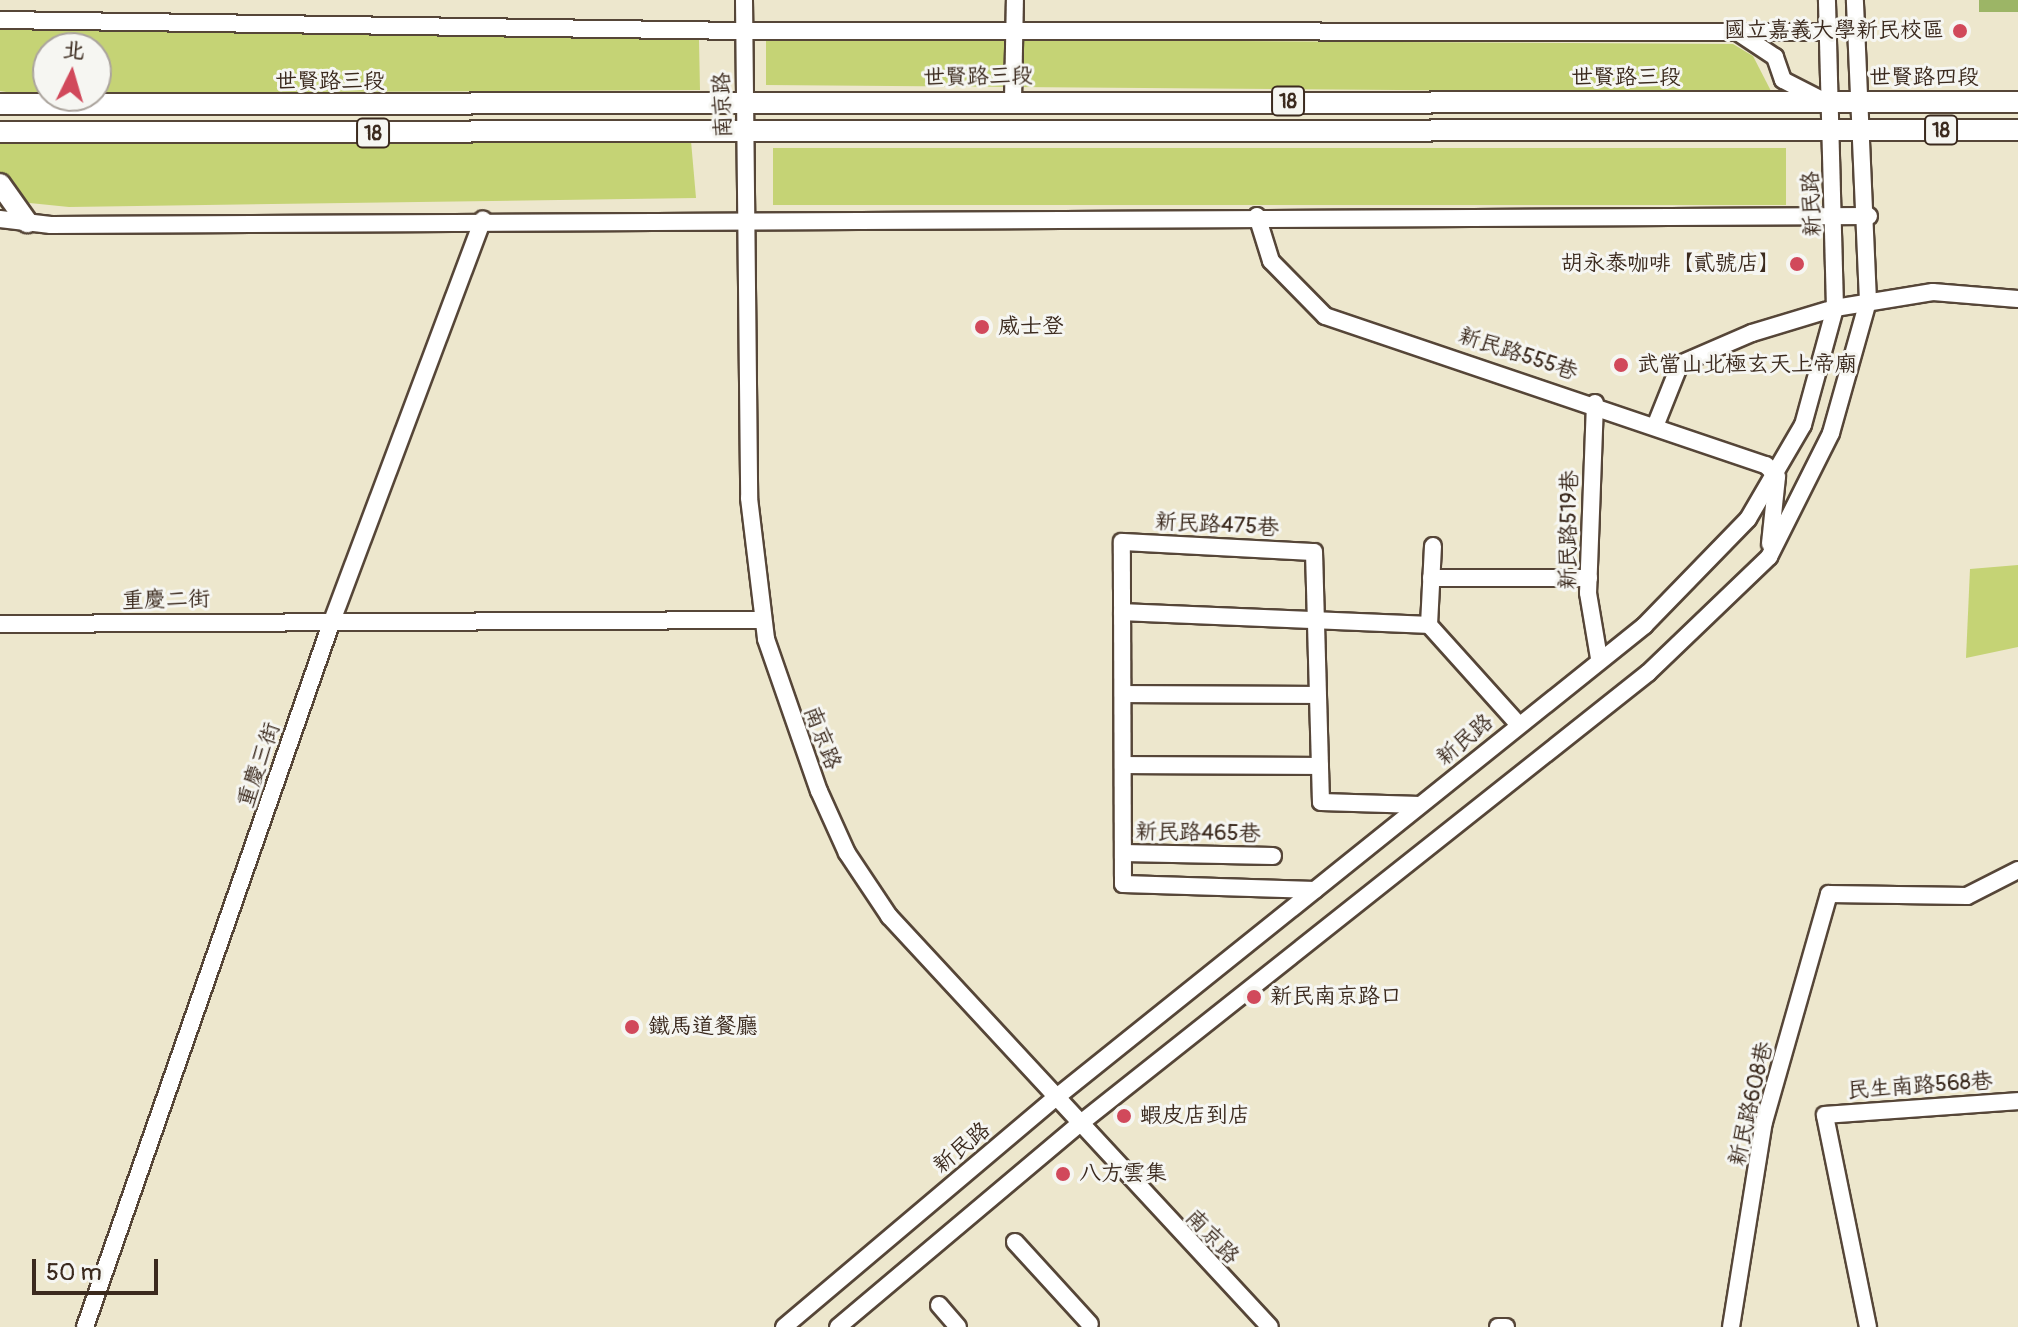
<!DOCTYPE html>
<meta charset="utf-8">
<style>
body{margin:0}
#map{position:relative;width:2018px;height:1327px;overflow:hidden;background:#ede7cd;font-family:Pangolin,"LXGW WenKai TC",sans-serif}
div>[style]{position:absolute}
.green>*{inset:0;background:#c5d375;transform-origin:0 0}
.forest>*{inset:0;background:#9cb566;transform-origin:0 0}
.roads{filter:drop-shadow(2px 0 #564638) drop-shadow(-2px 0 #564638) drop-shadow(0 2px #564638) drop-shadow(0 -2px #564638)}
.minor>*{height:16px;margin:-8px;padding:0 8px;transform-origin:8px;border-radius:8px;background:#fff}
.major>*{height:20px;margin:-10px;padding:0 10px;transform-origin:10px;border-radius:10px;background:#fff}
.dots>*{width:22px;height:22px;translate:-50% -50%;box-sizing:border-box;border:4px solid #f6f6f2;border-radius:50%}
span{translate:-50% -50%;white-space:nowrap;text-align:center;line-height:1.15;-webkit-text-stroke:6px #f6f6f2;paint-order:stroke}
.shield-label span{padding:2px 6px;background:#f6f6f2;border:2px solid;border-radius:6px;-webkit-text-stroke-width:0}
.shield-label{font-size:20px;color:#3b2a1e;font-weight:700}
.poi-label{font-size:22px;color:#3b2a1e}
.right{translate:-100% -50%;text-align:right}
.left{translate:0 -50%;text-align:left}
.street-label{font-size:22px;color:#3b2a1e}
.north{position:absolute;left:32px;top:32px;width:80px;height:80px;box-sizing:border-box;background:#f6f6f2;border:2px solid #aba49d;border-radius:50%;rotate:5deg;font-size:22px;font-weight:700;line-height:32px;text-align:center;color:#3b2a1e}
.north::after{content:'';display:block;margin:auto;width:28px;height:36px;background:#d1495b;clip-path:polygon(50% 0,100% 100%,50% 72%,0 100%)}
.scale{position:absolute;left:32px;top:1259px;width:126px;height:36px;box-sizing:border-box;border:4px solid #3b2a1e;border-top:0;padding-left:10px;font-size:24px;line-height:28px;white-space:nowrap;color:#3b2a1e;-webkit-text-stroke:6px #f6f6f2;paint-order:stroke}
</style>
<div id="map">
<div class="green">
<div style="clip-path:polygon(0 27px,699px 40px,700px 90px,96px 93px,96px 48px,48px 48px,48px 94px,19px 94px,0 91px)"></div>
<div style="clip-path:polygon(766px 38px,1733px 44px,1753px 56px,1772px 93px,766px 85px)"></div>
<div style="clip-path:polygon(691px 141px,696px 198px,69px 207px,0 200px,0 144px)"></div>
<div style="left:773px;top:148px;width:1013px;height:57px"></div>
<div style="clip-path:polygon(2018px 565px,2018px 647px,1966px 658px,1970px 569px)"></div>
</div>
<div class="forest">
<div style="left:1979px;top:0;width:39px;height:12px"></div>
</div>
<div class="roads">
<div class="minor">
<div style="left:744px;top:0;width:498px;rotate:89.4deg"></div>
<div style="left:749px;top:498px;width:142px;rotate:83.1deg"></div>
<div style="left:766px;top:639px;width:161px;rotate:70.8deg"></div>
<div style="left:819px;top:791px;width:68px;rotate:65.7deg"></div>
<div style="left:847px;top:853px;width:76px;rotate:56.3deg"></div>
<div style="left:889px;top:916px;width:560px;rotate:47.17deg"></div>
<div style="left:0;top:20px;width:744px;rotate:0.85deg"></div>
<div style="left:744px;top:31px;width:1084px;rotate:0.05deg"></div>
<div style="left:1736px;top:31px;width:47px;rotate:33.7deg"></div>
<div style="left:1775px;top:57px;width:24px;rotate:71deg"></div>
<div style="left:1783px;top:80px;width:44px;rotate:27.1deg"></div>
<div style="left:1013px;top:100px;width:100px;rotate:-88.9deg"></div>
<div style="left:1257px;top:216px;width:47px;rotate:72.7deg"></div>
<div style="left:1271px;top:261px;width:77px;rotate:45.5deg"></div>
<div style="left:1325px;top:316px;width:465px;rotate:18.7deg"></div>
<div style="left:1766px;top:465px;width:16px;rotate:47deg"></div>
<div style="left:1777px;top:477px;width:67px;rotate:96deg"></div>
<div style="left:0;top:219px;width:51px;rotate:6.7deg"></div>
<div style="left:51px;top:225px;width:1818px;rotate:-0.28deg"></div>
<div style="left:1595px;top:403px;width:190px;rotate:92.1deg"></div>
<div style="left:1588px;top:593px;width:66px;rotate:80.4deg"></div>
<div style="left:1656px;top:424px;width:65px;rotate:-68.2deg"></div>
<div style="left:1680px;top:364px;width:78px;rotate:-23.3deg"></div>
<div style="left:1752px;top:333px;width:87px;rotate:-16.8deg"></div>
<div style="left:1835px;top:308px;width:99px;rotate:-9.3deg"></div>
<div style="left:1933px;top:292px;width:85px;rotate:4.7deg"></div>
<div style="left:1431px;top:578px;width:158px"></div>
<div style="left:1122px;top:612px;width:307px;rotate:2.4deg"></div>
<div style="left:1429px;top:625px;width:79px;rotate:-87.1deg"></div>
<div style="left:0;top:624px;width:763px;rotate:-0.3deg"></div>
<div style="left:1429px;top:625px;width:133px;rotate:48deg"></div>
<div style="left:1123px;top:694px;width:194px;rotate:0.3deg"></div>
<div style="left:1123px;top:765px;width:197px;rotate:0.3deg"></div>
<div style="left:1123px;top:853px;width:150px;rotate:1.1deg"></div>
<div style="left:1315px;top:890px;width:192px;rotate:-178.2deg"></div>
<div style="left:1123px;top:884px;width:342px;rotate:-90.2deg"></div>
<div style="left:1122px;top:542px;width:192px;rotate:3deg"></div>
<div style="left:1314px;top:552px;width:250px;rotate:88.4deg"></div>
<div style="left:1321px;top:802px;width:99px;rotate:1.7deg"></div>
<div style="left:1015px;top:1242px;width:111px;rotate:47.6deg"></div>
<div style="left:939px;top:1305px;width:29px;rotate:49deg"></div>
<div style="left:85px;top:1327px;width:748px;rotate:-70.72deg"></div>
<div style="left:332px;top:621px;width:429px;rotate:-69.4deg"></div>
<div style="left:784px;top:1327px;width:352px;rotate:-40.2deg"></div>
<div style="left:1053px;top:1100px;width:758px;rotate:-38.73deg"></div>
<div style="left:1644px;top:626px;width:149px;rotate:-45.8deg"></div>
<div style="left:1748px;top:519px;width:109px;rotate:-59.7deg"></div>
<div style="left:1803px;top:425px;width:121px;rotate:-74.7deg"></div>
<div style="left:1835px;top:308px;width:308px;rotate:-91.5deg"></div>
<div style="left:838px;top:1327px;width:312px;rotate:-40.1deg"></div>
<div style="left:1077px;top:1126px;width:729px;rotate:-38.43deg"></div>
<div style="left:1648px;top:673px;width:168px;rotate:-43.8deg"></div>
<div style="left:1769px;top:557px;width:139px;rotate:-63.4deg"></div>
<div style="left:1831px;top:433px;width:137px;rotate:-74.3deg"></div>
<div style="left:1868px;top:301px;width:301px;rotate:-92.5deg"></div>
<div style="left:1498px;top:1327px;width:8px"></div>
<div style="left:1731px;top:1327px;width:208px;rotate:-80.9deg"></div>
<div style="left:1764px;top:1122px;width:237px;rotate:-74.1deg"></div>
<div style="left:1829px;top:894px;width:138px;rotate:0.8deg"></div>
<div style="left:1967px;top:896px;width:57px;rotate:-27deg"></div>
<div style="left:1868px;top:1327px;width:216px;rotate:-101.5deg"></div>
<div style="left:1825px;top:1115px;width:194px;rotate:-4.1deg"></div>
</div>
<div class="major">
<div style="left:0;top:104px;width:2018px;rotate:-0.06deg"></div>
<div style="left:0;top:132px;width:2018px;rotate:-0.06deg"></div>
<div style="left:0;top:184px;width:47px;rotate:54.6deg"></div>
</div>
</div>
<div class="dots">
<div style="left:1960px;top:31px;background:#d1495b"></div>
<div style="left:1797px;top:264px;background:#d1495b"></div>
<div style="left:982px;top:327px;background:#d1495b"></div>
<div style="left:1621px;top:365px;background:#d1495b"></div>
<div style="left:1254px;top:997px;background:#d1495b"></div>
<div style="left:632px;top:1027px;background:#d1495b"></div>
<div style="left:1124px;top:1116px;background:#d1495b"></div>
<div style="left:1063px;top:1174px;background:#d1495b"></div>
</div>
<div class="shield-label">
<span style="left:1288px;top:101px">18</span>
<span style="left:1941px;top:130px">18</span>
<span style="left:373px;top:133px">18</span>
</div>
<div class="poi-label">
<span class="right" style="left:1944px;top:31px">國立嘉義大學新民校區</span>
<span class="right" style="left:1781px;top:264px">胡永泰咖啡【貳號店】</span>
<span class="left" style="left:998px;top:327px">威士登</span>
<span class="left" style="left:1637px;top:365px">武當山北極玄天上帝廟</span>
<span class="left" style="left:1270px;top:997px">新民南京路口</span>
<span class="left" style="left:648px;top:1027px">鐵馬道餐廳</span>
<span class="left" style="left:1140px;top:1116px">蝦皮店到店</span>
<span class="left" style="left:1079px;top:1174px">八方雲集</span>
</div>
<div class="street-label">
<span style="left:978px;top:77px;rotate:-1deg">世賢路三段</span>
<span style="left:1626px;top:78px">世賢路三段</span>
<span style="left:1924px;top:78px">世賢路四段</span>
<span style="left:330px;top:82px">世賢路三段</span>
<span style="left:723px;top:105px;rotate:-92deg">南京路</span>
<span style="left:1812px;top:204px;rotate:-92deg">新民路</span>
<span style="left:1518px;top:354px;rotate:18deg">新民路555巷</span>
<span style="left:1217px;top:525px;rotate:3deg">新民路475巷</span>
<span style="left:1569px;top:530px;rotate:-89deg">新民路519巷</span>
<span style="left:166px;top:600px;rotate:-1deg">重慶二街</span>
<span style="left:822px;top:738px;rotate:69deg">南京路</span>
<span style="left:1465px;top:740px;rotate:-40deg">新民路</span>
<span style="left:259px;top:765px;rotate:-71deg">重慶三街</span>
<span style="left:1198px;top:833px;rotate:1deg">新民路465巷</span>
<span style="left:1920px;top:1086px;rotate:-4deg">民生南路568巷</span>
<span style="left:1751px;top:1104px;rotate:-77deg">新民路608巷</span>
<span style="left:962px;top:1148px;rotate:-40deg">新民路</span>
<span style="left:1212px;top:1237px;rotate:46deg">南京路</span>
</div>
<div class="north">北</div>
<div class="scale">50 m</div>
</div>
